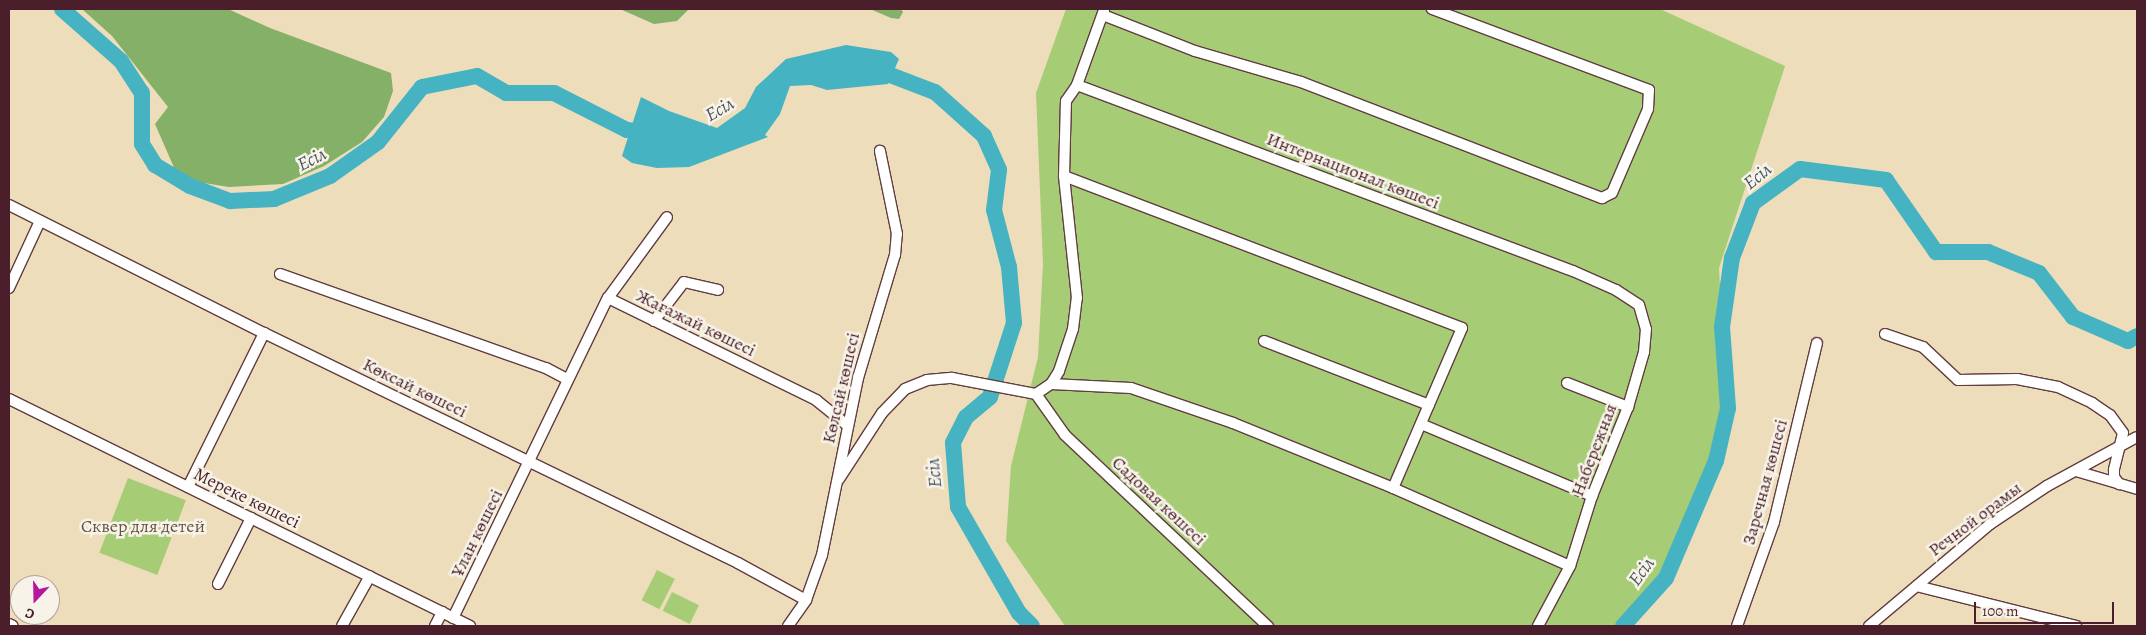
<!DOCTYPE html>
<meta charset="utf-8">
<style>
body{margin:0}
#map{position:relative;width:2146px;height:635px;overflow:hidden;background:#edddba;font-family:Alegreya,serif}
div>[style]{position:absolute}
.green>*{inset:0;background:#a6cc76;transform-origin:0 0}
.forest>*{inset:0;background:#84b067}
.water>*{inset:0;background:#46b3c2}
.river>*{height:16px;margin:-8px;padding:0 8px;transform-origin:8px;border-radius:8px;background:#46b3c2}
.roads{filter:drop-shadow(1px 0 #623c40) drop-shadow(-1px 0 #623c40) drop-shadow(0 1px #623c40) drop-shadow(0 -1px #623c40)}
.minor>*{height:10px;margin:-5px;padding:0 5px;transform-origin:5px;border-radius:5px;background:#fff}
span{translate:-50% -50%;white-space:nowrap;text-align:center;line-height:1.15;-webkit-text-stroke:5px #f7f3e8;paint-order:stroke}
.street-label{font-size:18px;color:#4a1f2b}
.park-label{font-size:18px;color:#665342}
.water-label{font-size:19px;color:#495360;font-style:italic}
.frame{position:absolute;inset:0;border:10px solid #4a1f2b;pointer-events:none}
.north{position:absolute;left:10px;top:575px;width:50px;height:50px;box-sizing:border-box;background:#f7f3e8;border:1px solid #b29e9c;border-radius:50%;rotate:201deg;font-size:14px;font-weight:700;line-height:20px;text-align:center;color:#4a1f2b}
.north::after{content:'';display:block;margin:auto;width:18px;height:22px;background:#b5179e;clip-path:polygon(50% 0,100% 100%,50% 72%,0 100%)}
.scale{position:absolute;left:1974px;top:602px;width:140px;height:22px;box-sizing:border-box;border:2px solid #4a1f2b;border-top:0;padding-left:6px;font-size:15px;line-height:18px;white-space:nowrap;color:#4a1f2b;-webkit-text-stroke:4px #f7f3e8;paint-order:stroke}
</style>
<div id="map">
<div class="green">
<div style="clip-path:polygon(1066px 9px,1660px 9px,1785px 66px,1719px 268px,1728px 438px,1665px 575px,1618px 626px,1065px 626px,1006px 541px,1011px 466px,1038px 357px,1043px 264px,1036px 93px)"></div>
<div style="left:128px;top:478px;width:62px;height:80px;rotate:21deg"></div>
<div style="left:657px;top:570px;width:20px;height:34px;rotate:27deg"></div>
<div style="left:672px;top:592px;width:30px;height:21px;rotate:26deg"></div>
</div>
<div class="forest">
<div style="clip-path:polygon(82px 9px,228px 9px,270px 28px,391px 73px,393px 91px,384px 117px,362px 142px,324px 166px,283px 184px,229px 187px,179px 179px,155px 124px,168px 107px,112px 36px)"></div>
<div style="clip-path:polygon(620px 9px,689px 9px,677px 21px,654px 24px)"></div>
<div style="clip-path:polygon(870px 9px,901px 9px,903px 12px,899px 19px,891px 18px)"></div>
</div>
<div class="water">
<div style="clip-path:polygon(846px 45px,891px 52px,899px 59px,888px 84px,827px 90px,811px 85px,790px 86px,780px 114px,765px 135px,768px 137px,689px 167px,657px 168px,632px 163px,622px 156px,641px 97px,669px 111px,717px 128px,745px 108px,756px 87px,786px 59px)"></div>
</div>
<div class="river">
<div style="left:62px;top:9px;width:79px;rotate:41.4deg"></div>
<div style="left:121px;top:61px;width:38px;rotate:57deg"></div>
<div style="left:142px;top:93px;width:51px;rotate:90deg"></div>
<div style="left:142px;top:144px;width:25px;rotate:58deg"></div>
<div style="left:155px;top:165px;width:41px;rotate:31deg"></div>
<div style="left:190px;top:186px;width:43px;rotate:20.6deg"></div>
<div style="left:230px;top:201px;width:44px;rotate:-2.6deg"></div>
<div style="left:274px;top:199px;width:61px;rotate:-22.3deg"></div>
<div style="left:330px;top:176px;width:59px;rotate:-35.3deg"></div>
<div style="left:378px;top:142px;width:70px;rotate:-51.3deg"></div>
<div style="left:422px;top:87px;width:56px;rotate:-11.3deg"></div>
<div style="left:477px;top:76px;width:34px;rotate:30deg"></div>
<div style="left:506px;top:93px;width:48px"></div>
<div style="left:554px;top:93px;width:82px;rotate:26.9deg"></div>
<div style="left:627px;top:130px;width:23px;rotate:7deg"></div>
<div style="left:872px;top:68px;width:67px;rotate:20.9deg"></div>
<div style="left:935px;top:92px;width:66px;rotate:41.9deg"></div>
<div style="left:984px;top:136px;width:37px;rotate:66deg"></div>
<div style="left:999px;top:170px;width:40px;rotate:97.1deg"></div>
<div style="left:994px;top:210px;width:59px;rotate:75.3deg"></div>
<div style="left:1009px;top:267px;width:56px;rotate:84.9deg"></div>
<div style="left:1014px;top:323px;width:78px;rotate:108deg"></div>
<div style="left:990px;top:397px;width:31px;rotate:140deg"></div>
<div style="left:966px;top:417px;width:29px;rotate:117deg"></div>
<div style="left:953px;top:443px;width:64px;rotate:85.5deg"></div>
<div style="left:958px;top:507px;width:122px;rotate:60.1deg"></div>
<div style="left:1019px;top:613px;width:18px;rotate:45deg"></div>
<div style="left:1623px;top:626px;width:64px;rotate:-48.1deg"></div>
<div style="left:1666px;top:578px;width:127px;rotate:-66.9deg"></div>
<div style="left:1716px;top:461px;width:54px;rotate:-77.2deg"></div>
<div style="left:1728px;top:408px;width:81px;rotate:-94.2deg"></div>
<div style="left:1722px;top:327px;width:70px;rotate:-81.8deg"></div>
<div style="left:1732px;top:258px;width:59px;rotate:-69.1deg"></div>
<div style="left:1753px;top:203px;width:58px;rotate:-35.9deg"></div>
<div style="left:1800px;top:169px;width:87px;rotate:7.3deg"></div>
<div style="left:1886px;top:180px;width:88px;rotate:55.2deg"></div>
<div style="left:1936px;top:252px;width:52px"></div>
<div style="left:1988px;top:252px;width:55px;rotate:22.4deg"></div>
<div style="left:2039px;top:273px;width:56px;rotate:52.3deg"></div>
<div style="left:2073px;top:317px;width:60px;rotate:23.6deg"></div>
<div style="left:2128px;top:341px;width:10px;rotate:-29deg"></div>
</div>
<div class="roads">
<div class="minor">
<div style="left:1103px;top:15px;width:99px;rotate:21.4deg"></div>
<div style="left:1195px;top:51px;width:110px;rotate:16.3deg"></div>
<div style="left:1301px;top:82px;width:323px;rotate:21.1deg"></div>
<div style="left:1602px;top:198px;width:11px;rotate:-27deg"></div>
<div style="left:1612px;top:193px;width:91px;rotate:-66.8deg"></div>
<div style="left:1648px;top:109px;width:19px;rotate:-87deg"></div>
<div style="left:1649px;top:90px;width:232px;rotate:-159.5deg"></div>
<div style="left:1077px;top:85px;width:530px;rotate:20.56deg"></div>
<div style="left:1573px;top:271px;width:47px;rotate:23.8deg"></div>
<div style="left:1616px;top:290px;width:27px;rotate:33deg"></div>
<div style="left:1639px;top:305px;width:25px;rotate:74deg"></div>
<div style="left:1646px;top:329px;width:23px;rotate:95deg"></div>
<div style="left:1644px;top:352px;width:57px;rotate:106.2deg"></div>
<div style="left:1628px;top:407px;width:96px;rotate:112deg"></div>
<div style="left:1592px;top:496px;width:73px;rotate:107.4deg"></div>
<div style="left:1570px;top:566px;width:68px;rotate:118.1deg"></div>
<div style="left:1064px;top:176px;width:426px;rotate:20.9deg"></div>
<div style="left:1462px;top:328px;width:174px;rotate:113.3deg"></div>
<div style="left:9px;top:205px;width:285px;rotate:26.7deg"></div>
<div style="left:264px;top:333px;width:527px;rotate:25.88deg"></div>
<div style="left:738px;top:563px;width:77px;rotate:28.6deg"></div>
<div style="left:280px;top:274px;width:282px;rotate:19.5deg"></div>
<div style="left:546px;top:368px;width:24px;rotate:28deg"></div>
<div style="left:9px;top:288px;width:74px;rotate:-65.2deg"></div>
<div style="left:608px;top:298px;width:100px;rotate:-53.9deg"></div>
<div style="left:654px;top:321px;width:49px;rotate:-52.4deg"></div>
<div style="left:684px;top:282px;width:35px;rotate:13deg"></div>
<div style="left:1885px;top:334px;width:40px;rotate:18.9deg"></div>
<div style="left:1923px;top:347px;width:48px;rotate:43.3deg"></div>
<div style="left:1958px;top:380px;width:59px;rotate:-1deg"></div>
<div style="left:2017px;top:379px;width:42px;rotate:11deg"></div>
<div style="left:2058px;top:387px;width:38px;rotate:25deg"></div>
<div style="left:2092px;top:403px;width:22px;rotate:34deg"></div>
<div style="left:2110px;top:415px;width:22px;rotate:54deg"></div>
<div style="left:2123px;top:433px;width:38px;rotate:104deg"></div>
<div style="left:2114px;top:470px;width:7px;rotate:90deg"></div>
<div style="left:2114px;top:477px;width:9px;rotate:54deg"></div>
<div style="left:1264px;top:341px;width:177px;rotate:21.2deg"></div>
<div style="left:1567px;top:383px;width:66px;rotate:21.5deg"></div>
<div style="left:1051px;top:384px;width:80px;rotate:2.9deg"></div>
<div style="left:1131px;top:388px;width:108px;rotate:18.9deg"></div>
<div style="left:1233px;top:423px;width:173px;rotate:22.1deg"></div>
<div style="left:1393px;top:488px;width:193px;rotate:23.8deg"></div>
<div style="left:1036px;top:394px;width:50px;rotate:54.7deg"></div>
<div style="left:1065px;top:435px;width:279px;rotate:43.3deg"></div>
<div style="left:9px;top:399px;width:514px;rotate:26.22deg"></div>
<div style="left:1421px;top:424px;width:186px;rotate:22.8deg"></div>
<div style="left:2076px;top:471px;width:64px;rotate:16.4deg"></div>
<div style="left:839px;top:479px;width:79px;rotate:-56.9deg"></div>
<div style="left:882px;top:413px;width:33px;rotate:-46deg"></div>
<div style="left:905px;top:389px;width:24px;rotate:-22deg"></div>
<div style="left:927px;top:380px;width:25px;rotate:-5deg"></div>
<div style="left:952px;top:378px;width:86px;rotate:10.8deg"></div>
<div style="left:1036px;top:394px;width:18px;rotate:-34deg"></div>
<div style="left:1051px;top:384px;width:15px;rotate:-58deg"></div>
<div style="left:1059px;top:371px;width:44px;rotate:-71.6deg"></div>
<div style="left:1073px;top:329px;width:31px;rotate:-83deg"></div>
<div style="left:1077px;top:298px;width:123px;rotate:-96.1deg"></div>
<div style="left:1064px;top:176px;width:75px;rotate:-88.5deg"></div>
<div style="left:1066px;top:101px;width:19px;rotate:-55deg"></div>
<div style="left:1077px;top:85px;width:80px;rotate:-70.2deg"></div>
<div style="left:188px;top:487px;width:172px;rotate:-63.7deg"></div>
<div style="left:218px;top:584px;width:74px;rotate:-63.4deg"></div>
<div style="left:1917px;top:586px;width:164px;rotate:14.1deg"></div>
<div style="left:453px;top:618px;width:356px;rotate:-64.2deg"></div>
<div style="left:608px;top:298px;width:232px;rotate:26.1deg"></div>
<div style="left:816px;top:400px;width:40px;rotate:39deg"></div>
<div style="left:9px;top:624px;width:4px;rotate:27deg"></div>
<div style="left:342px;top:626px;width:57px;rotate:-60.8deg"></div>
<div style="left:435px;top:626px;width:16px;rotate:-63deg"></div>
<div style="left:788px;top:626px;width:32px;rotate:-55deg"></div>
<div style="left:806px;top:600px;width:48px;rotate:-70.4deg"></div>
<div style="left:822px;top:555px;width:181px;rotate:-78.5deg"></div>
<div style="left:858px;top:378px;width:128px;rotate:-73.3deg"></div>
<div style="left:895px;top:255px;width:21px;rotate:-85deg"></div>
<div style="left:897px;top:234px;width:85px;rotate:-101.6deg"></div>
<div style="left:1737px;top:626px;width:110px;rotate:-70.4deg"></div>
<div style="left:1774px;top:522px;width:184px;rotate:-76.5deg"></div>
<div style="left:1869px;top:626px;width:158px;rotate:-40.1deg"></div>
<div style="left:1990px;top:524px;width:69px;rotate:-33.7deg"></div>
<div style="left:2047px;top:486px;width:102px;rotate:-28.6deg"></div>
</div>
</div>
<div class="street-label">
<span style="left:1353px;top:171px;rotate:21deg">Интернационал көшесі</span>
<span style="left:696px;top:323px;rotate:26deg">Жағажай көшесі</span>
<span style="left:415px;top:388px;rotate:26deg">Көксай көшесі</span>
<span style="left:841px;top:388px;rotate:-77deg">Көлсай көшесі</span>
<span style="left:1594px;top:450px;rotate:-69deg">Набережная</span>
<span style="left:1765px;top:482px;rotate:-75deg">Заречная көшесі</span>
<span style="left:247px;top:498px;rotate:26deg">Мереке көшесі</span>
<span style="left:1159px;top:501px;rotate:43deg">Садовая көшесі</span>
<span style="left:1975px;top:519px;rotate:-37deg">Речной орамы</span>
<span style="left:477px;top:533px;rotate:-64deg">Ұлан көшесі</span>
</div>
<div class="park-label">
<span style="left:143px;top:526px">Сквер для детей</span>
</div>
<div class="water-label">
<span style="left:720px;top:110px;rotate:-30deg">Есіл</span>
<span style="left:312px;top:160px;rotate:-27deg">Есіл</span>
<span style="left:1758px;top:177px;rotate:-39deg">Есіл</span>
<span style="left:935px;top:473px;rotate:-95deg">Есіл</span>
<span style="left:1642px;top:572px;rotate:-54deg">Есіл</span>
</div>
<div class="frame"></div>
<div class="north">С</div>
<div class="scale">100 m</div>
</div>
